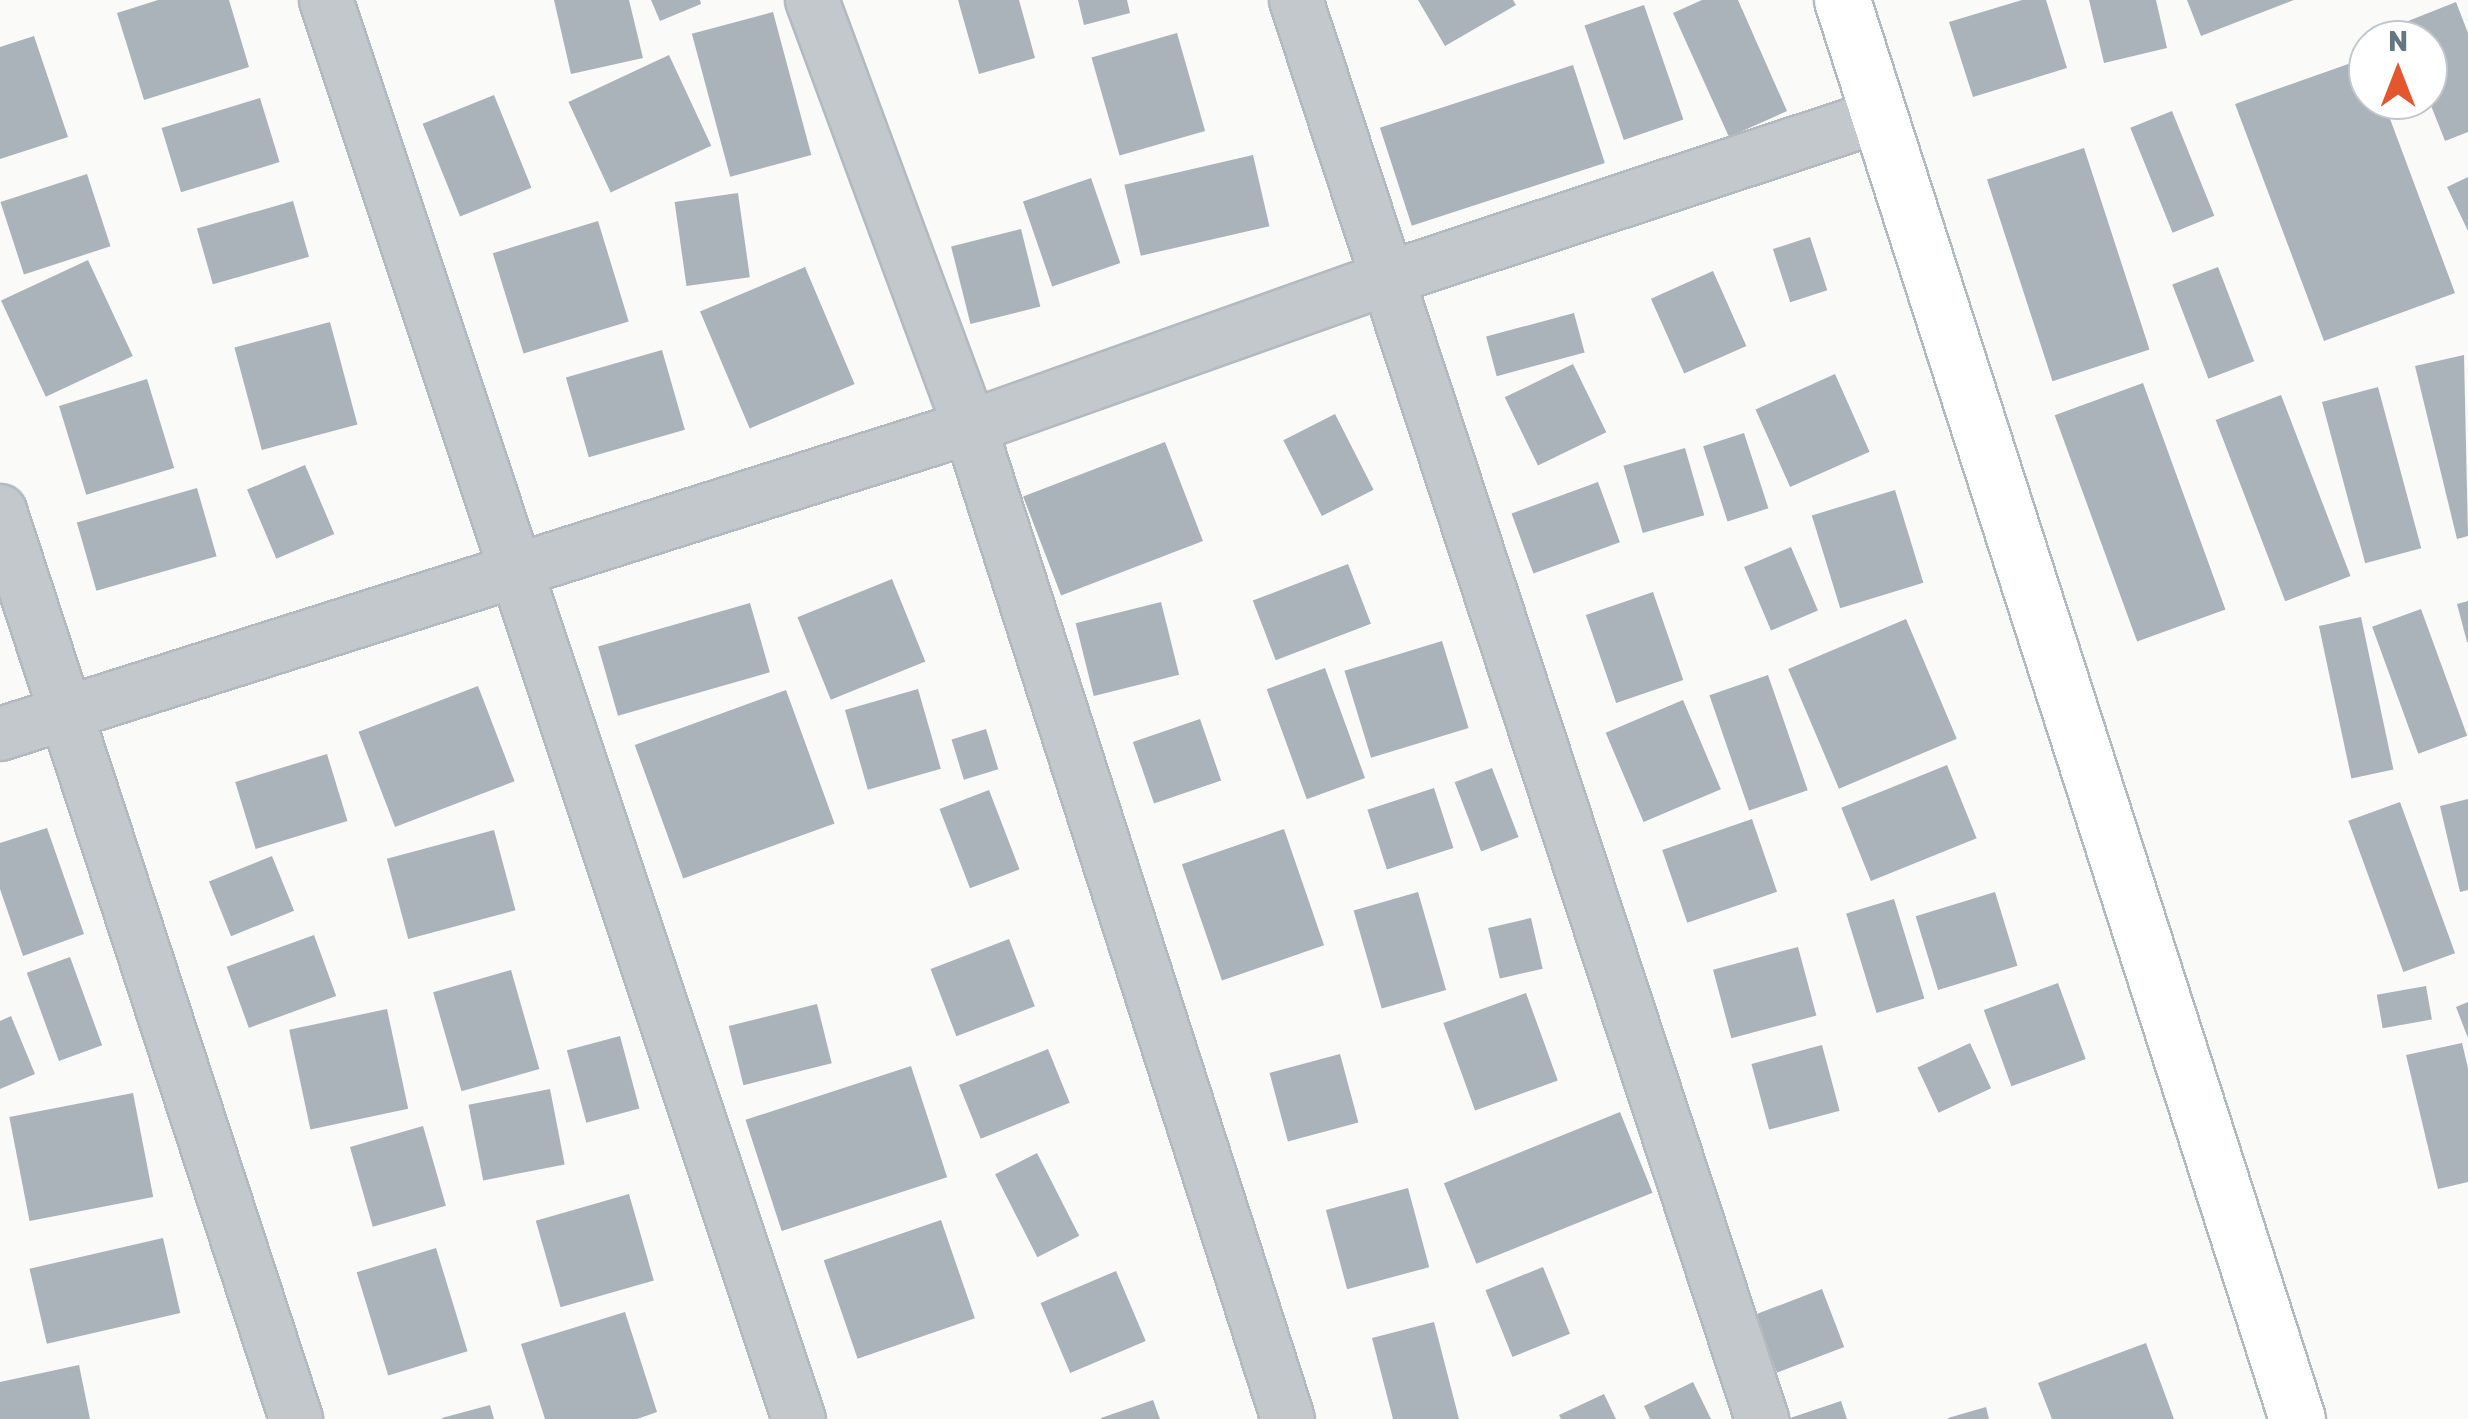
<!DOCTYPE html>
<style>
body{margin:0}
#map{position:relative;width:2468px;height:1419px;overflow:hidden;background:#fafaf8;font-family:Rubik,sans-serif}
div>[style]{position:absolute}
.building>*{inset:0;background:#aab3b9;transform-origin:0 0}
.roads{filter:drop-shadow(2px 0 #b3babf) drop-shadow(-2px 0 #b3babf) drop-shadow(0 2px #b3babf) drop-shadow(0 -2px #b3babf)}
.minor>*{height:52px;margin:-26px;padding:0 26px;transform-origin:26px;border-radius:26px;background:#c3c8cc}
.secondary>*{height:55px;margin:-27.5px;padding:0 27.5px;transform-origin:27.5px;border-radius:27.5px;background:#fff}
span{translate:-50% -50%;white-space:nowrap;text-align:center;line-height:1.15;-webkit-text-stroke:10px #fff;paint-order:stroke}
.north{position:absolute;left:2348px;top:20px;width:100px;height:100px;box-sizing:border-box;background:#fff;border:2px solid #c1c8cd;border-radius:50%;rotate:0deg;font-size:28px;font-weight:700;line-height:40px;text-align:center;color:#657683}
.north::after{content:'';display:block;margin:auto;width:35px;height:45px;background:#e4572e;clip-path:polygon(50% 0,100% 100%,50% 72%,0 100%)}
</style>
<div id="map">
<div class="building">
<div style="clip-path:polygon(158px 0,229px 0,249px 67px,144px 100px,117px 13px)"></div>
<div style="clip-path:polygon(554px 0,629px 0,643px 58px,571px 74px)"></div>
<div style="clip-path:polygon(651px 0,700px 0,701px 4px,660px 21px)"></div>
<div style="clip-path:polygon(958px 0,1019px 0,1035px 58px,979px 74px)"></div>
<div style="clip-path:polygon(1078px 0,1127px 0,1130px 13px,1084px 25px)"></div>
<div style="clip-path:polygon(1418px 0,1513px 0,1516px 5px,1445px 46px)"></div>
<div style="clip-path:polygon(1702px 0,1738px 0,1787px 111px,1729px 137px,1673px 13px)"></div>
<div style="clip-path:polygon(2022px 0,2046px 0,2067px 68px,1973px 97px,1949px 22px)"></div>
<div style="clip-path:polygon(2089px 0,2156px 0,2167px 48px,2104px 63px)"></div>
<div style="clip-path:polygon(2187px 0,2294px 0,2201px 36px)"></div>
<div style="clip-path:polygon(2456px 2px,2468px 33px,2468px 132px,2445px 141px,2428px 98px,2428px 40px,2404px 40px,2398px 25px)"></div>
<div style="left:1644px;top:5px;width:121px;height:63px;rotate:71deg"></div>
<div style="left:773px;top:12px;width:148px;height:84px;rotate:75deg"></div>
<div style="left:1177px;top:33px;width:102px;height:89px;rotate:74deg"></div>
<div style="clip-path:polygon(34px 36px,68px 137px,0 159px,0 47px)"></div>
<div style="left:669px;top:55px;width:100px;height:111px;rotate:65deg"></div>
<div style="clip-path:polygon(2368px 57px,2368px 100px,2383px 100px,2455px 293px,2324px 341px,2235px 104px)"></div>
<div style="left:1573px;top:65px;width:103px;height:203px;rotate:72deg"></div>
<div style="left:494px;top:95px;width:100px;height:77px;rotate:68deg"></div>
<div style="left:260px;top:98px;width:67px;height:103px;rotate:73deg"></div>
<div style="left:2172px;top:111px;width:113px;height:45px;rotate:68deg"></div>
<div style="left:2084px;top:148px;width:212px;height:102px;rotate:72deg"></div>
<div style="left:1253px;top:155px;width:73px;height:132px;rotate:77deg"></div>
<div style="left:87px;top:174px;width:76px;height:91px;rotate:72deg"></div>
<div style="clip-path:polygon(2468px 177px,2468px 231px,2447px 187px)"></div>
<div style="left:1091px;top:178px;width:90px;height:72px;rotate:71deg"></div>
<div style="left:738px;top:193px;width:85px;height:64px;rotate:82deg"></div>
<div style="left:293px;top:201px;width:58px;height:100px;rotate:74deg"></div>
<div style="left:598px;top:221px;width:105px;height:110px;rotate:73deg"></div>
<div style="left:1021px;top:229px;width:80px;height:72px;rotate:76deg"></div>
<div style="left:1810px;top:237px;width:56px;height:39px;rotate:72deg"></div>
<div style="left:88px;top:260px;width:106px;height:96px;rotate:65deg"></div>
<div style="left:805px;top:267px;width:127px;height:114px;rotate:67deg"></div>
<div style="left:2218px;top:267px;width:101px;height:49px;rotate:69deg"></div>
<div style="left:1713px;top:271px;width:82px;height:68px;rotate:66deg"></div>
<div style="left:1574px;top:313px;width:41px;height:91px;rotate:75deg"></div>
<div style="left:330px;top:322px;width:106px;height:99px;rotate:75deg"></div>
<div style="left:662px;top:350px;width:83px;height:100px;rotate:74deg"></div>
<div style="clip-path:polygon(2464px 355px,2468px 536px,2457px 539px,2415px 366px)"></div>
<div style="left:1573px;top:364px;width:76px;height:76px;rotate:64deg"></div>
<div style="left:1835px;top:374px;width:85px;height:87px;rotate:66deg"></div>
<div style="left:147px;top:379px;width:93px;height:92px;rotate:73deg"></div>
<div style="left:2143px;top:383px;width:241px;height:94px;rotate:70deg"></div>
<div style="left:2378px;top:387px;width:167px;height:58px;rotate:75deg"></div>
<div style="left:2281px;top:395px;width:194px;height:70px;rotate:69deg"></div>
<div style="left:1335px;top:414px;width:85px;height:58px;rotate:63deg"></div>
<div style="left:1744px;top:433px;width:79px;height:43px;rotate:72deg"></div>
<div style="left:1165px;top:442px;width:106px;height:152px;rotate:69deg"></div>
<div style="left:1685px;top:448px;width:70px;height:64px;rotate:74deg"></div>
<div style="left:305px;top:465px;width:75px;height:63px;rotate:67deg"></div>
<div style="left:1598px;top:482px;width:64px;height:92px;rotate:70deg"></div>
<div style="left:197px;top:488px;width:71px;height:125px;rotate:74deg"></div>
<div style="left:1895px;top:490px;width:97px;height:87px;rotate:73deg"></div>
<div style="left:1791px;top:547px;width:69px;height:51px;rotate:67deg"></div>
<div style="left:1348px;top:564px;width:64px;height:102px;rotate:69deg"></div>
<div style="left:892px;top:579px;width:89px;height:102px;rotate:68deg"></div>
<div style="left:1653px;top:592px;width:93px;height:71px;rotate:71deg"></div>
<div style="clip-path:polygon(2468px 601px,2468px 642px,2467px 642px,2457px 604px)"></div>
<div style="left:1161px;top:602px;width:75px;height:88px;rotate:76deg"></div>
<div style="left:750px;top:603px;width:72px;height:158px;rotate:74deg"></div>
<div style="left:2421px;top:609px;width:135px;height:52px;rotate:70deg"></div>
<div style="left:2361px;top:617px;width:156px;height:43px;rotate:78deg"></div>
<div style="left:1906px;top:619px;width:130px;height:128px;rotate:67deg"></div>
<div style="left:1442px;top:641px;width:91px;height:102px;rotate:73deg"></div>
<div style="left:1325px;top:668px;width:117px;height:62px;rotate:70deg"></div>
<div style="left:1768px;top:675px;width:122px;height:62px;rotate:71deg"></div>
<div style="left:478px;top:686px;width:102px;height:128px;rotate:69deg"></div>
<div style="left:918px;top:689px;width:83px;height:76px;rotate:74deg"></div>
<div style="left:786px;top:690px;width:142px;height:161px;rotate:70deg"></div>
<div style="left:1683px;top:700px;width:97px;height:84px;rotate:67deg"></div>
<div style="left:1200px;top:719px;width:65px;height:71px;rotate:71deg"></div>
<div style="left:986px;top:729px;width:42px;height:36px;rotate:73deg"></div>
<div style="left:327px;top:754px;width:70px;height:96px;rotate:73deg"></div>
<div style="left:1947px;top:765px;width:79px;height:114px;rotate:68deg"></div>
<div style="left:1492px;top:768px;width:74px;height:40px;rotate:69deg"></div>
<div style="left:1434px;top:788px;width:63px;height:70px;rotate:72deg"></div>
<div style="left:989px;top:790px;width:85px;height:53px;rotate:69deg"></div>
<div style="clip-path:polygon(2468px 799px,2468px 890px,2460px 892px,2440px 806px)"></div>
<div style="left:2400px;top:802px;width:161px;height:55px;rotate:70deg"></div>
<div style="left:1752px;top:819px;width:77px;height:95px;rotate:71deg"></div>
<div style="clip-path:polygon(47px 828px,84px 934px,23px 956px,0 889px,0 843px)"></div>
<div style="left:1284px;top:829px;width:123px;height:108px;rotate:71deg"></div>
<div style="left:494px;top:830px;width:83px;height:111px;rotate:75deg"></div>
<div style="left:272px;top:856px;width:59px;height:68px;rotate:68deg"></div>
<div style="left:1418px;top:892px;width:102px;height:67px;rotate:74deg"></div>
<div style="left:1995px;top:892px;width:77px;height:83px;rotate:73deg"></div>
<div style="left:1894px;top:899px;width:104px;height:50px;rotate:73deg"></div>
<div style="left:1531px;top:918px;width:52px;height:44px;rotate:77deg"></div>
<div style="left:314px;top:935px;width:65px;height:93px;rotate:70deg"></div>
<div style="left:1009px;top:939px;width:72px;height:84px;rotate:69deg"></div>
<div style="left:1798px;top:947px;width:71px;height:88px;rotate:75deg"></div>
<div style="left:70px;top:957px;width:94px;height:46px;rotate:70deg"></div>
<div style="left:511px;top:970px;width:103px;height:81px;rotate:74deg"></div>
<div style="left:2058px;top:983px;width:81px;height:79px;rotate:70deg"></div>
<div style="left:2426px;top:986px;width:34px;height:50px;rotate:80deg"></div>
<div style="left:1526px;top:993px;width:93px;height:88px;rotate:70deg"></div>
<div style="clip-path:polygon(2468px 1002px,2468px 1038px,2456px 1007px)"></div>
<div style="left:817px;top:1004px;width:61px;height:91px;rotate:76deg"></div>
<div style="left:387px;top:1009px;width:102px;height:100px;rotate:78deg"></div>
<div style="clip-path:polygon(11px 1016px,35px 1074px,0 1089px,0 1021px)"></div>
<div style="left:620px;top:1036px;width:75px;height:55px;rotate:75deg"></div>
<div style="left:1970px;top:1043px;width:50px;height:58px;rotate:65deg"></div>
<div style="clip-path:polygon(2462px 1043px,2468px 1068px,2468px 1182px,2438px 1189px,2406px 1055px)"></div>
<div style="left:1822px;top:1045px;width:68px;height:73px;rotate:75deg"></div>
<div style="left:1048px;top:1049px;width:58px;height:96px;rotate:68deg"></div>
<div style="left:1340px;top:1054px;width:71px;height:73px;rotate:75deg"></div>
<div style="left:911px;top:1066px;width:117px;height:174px;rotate:72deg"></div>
<div style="left:550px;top:1089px;width:77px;height:83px;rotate:79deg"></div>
<div style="left:133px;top:1093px;width:106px;height:126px;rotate:79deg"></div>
<div style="left:1620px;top:1112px;width:87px;height:190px;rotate:68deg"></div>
<div style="left:423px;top:1126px;width:83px;height:76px;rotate:74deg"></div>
<div style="left:1037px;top:1153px;width:93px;height:47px;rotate:63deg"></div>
<div style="left:1408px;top:1188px;width:82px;height:85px;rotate:75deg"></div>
<div style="left:629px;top:1194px;width:90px;height:97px;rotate:74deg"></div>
<div style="left:941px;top:1220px;width:104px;height:124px;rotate:71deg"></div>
<div style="left:163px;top:1238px;width:77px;height:137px;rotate:77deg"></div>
<div style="left:436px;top:1248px;width:108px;height:83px;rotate:73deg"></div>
<div style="left:1543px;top:1267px;width:72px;height:62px;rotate:68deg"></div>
<div style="left:1116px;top:1271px;width:76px;height:82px;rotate:67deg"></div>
<div style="left:1822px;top:1289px;width:62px;height:72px;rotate:69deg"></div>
<div style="clip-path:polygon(625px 1312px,657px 1412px,637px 1419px,545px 1419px,521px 1344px)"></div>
<div style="clip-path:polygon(1434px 1322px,1459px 1419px,1393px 1419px,1372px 1338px)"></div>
<div style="clip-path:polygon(2146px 1343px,2174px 1419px,2052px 1419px,2038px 1383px)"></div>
<div style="clip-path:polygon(79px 1365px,90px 1419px,0 1419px,0 1382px)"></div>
<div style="clip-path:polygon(1693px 1382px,1711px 1419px,1650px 1419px,1644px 1406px)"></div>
<div style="clip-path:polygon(1604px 1394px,1616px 1419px,1561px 1419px,1559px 1415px)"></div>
<div style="clip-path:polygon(1153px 1400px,1160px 1419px,1101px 1419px,1101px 1418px)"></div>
<div style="clip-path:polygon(1841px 1401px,1847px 1419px,1790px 1419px,1790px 1418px)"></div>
<div style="clip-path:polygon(490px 1405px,494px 1419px,442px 1419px,442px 1418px)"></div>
<div style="clip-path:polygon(1986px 1407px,1989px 1419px,1948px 1419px,1948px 1418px)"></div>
</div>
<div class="roads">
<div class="minor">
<div style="left:326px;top:0;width:1496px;rotate:71.57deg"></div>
<div style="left:812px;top:0;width:455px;rotate:69.7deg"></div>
<div style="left:970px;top:427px;width:1042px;rotate:72.23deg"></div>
<div style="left:1296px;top:0;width:1494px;rotate:71.82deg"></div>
<div style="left:0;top:511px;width:955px;rotate:71.94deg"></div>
<div style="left:0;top:734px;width:1017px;rotate:-17.56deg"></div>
<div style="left:970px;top:427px;width:442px;rotate:-19.6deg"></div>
<div style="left:1386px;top:279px;width:519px;rotate:-18.3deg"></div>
</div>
<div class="secondary">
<div style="left:1842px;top:0;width:1490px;rotate:72.22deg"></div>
</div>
</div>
<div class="north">N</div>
</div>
